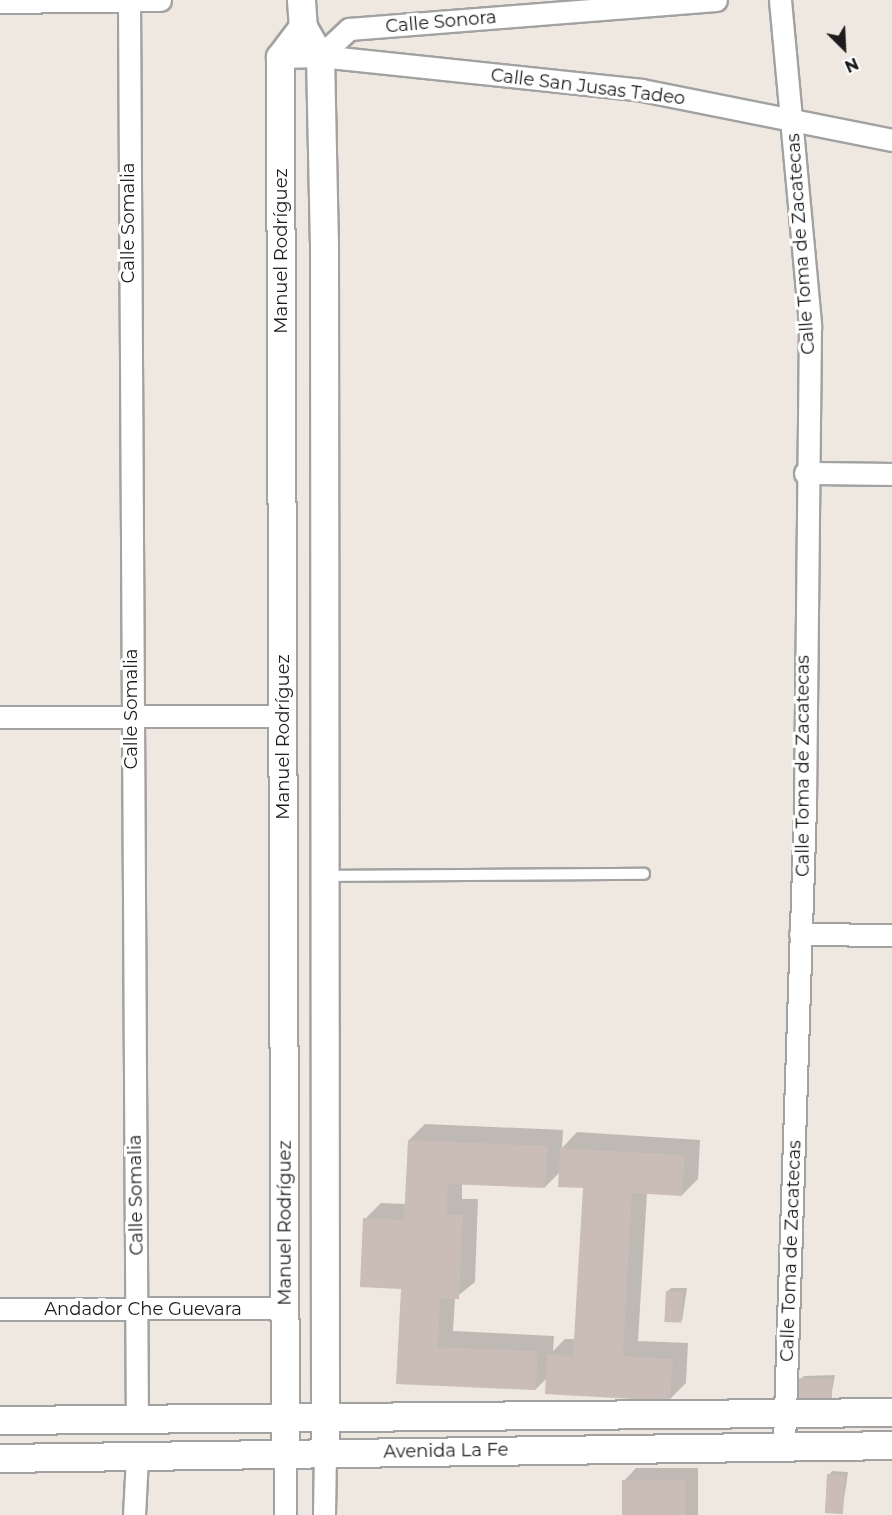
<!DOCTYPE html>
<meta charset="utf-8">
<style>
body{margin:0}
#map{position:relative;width:892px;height:1515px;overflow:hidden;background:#eee8e0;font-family:Montserrat,sans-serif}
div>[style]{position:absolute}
.shadow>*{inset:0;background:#0003}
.building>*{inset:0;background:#cabcb6;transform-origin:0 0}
.roads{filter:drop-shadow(2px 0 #a2a2a2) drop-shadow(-2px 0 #a2a2a2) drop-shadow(0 2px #a2a2a2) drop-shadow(0 -2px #a2a2a2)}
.service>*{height:10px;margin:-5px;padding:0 5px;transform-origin:5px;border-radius:5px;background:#fff}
.minor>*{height:21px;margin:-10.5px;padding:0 10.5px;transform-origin:10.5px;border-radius:10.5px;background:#fff}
.tertiary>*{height:27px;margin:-13.5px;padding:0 13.5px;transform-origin:13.5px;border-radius:13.5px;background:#fff}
span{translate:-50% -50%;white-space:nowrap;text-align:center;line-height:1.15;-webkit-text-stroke:6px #fff;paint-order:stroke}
.street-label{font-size:18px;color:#1b1b1b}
.north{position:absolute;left:814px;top:18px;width:60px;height:60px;-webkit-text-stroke:4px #fff;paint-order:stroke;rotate:156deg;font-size:16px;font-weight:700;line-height:24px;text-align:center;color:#1b1b1b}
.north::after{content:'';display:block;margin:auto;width:21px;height:27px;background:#1b1b1b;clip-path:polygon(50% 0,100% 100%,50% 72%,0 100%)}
</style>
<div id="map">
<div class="shadow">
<div style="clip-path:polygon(evenodd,425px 1124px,563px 1130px,562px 1148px,577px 1132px,700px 1140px,698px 1179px,682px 1195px,647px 1193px,638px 1341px,688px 1343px,686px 1383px,670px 1399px,548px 1377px,536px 1389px,398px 1383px,402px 1287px,365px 1219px,381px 1203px,406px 1204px,409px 1140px,425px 1124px,560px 1172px,584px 1187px,575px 1339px,565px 1339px,553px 1351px,554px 1336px,453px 1331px,455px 1298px,475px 1282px,478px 1199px,462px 1199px,462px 1184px,545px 1187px,560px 1172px)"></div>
<div style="clip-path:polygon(671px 1288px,687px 1288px,682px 1321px,667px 1292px)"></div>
<div style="clip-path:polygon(835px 1375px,831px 1397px,800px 1380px,804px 1376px)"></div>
<div style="clip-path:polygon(636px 1468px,698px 1468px,698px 1515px,624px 1515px,624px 1481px)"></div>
<div style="clip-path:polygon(832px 1471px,848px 1472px,842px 1513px,829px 1475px)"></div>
</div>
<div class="building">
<div style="clip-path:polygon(408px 1140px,548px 1146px,545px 1188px,448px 1184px,446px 1214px,463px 1215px,459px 1299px,440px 1299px,438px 1347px,538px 1351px,536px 1390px,396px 1384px,401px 1289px,360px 1287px,363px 1218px,404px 1220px)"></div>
<div style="clip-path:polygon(560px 1148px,685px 1155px,682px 1196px,632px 1193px,623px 1356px,673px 1359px,670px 1401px,545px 1394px,547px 1354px,573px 1356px,583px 1188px,558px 1187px)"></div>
<div style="left:666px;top:1291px;width:17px;height:31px;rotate:3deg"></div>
<div style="left:832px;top:1378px;width:20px;height:34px;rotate:90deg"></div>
<div style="left:827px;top:1474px;width:18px;height:39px;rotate:3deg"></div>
<div style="left:622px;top:1480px;width:64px;height:35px"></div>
</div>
<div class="roads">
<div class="service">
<div style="left:323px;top:876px;width:321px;rotate:-0.4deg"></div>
</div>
<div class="minor">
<div style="left:780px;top:0;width:327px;rotate:84.7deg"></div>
<div style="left:810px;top:326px;width:481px;rotate:90.6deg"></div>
<div style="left:805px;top:807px;width:638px;rotate:91.89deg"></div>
<div style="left:129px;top:1px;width:1417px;rotate:89.68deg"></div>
<div style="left:0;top:2px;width:160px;rotate:-0.7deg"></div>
<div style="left:320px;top:56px;width:40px;rotate:-43deg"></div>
<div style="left:349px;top:29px;width:368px;rotate:-4.5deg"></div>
<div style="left:280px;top:57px;width:40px;rotate:-1.4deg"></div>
<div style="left:320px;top:56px;width:324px;rotate:6deg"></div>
<div style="left:642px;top:90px;width:255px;rotate:11.3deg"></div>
<div style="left:805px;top:473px;width:87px;rotate:0.7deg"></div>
<div style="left:0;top:717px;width:283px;rotate:-0.2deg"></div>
<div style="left:800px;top:934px;width:92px;rotate:0.6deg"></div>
<div style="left:0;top:1309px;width:286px;rotate:-0.2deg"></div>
<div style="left:285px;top:1454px;width:61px;rotate:90deg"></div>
<div style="left:134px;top:1515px;width:58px;rotate:-87deg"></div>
<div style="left:324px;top:1515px;width:61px;rotate:-89.1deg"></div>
</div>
<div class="tertiary">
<div style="left:301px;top:0;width:27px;rotate:86deg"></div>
<div style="left:303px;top:27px;width:34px;rotate:60deg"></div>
<div style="left:320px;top:56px;width:185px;rotate:88.8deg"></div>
<div style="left:324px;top:241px;width:1213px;rotate:89.95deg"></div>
<div style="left:0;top:1420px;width:892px;rotate:-0.51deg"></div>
<div style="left:285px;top:1454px;width:1397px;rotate:-90.21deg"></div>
<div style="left:280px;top:57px;width:38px;rotate:-53deg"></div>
<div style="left:0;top:1458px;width:892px;rotate:-0.83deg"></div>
</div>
</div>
<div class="street-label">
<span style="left:441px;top:22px;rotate:-5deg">Calle Sonora</span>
<span style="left:588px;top:87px;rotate:7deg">Calle San Jusas Tadeo</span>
<span style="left:128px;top:223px;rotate:-90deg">Calle Somalia</span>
<span style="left:801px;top:244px;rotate:-94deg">Calle Toma de Zacatecas</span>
<span style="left:281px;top:251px;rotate:-90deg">Manuel Rodríguez</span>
<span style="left:131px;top:709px;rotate:-90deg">Calle Somalia</span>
<span style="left:283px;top:737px;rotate:-90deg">Manuel Rodríguez</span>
<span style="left:803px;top:766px;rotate:-90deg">Calle Toma de Zacatecas</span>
<span style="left:136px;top:1195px;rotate:-91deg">Calle Somalia</span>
<span style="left:285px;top:1223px;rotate:-90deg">Manuel Rodríguez</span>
<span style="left:791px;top:1251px;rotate:-88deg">Calle Toma de Zacatecas</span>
<span style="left:143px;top:1309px">Andador Che Guevara</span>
<span style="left:446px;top:1451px;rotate:-1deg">Avenida La Fe</span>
</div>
<div class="north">N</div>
</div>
